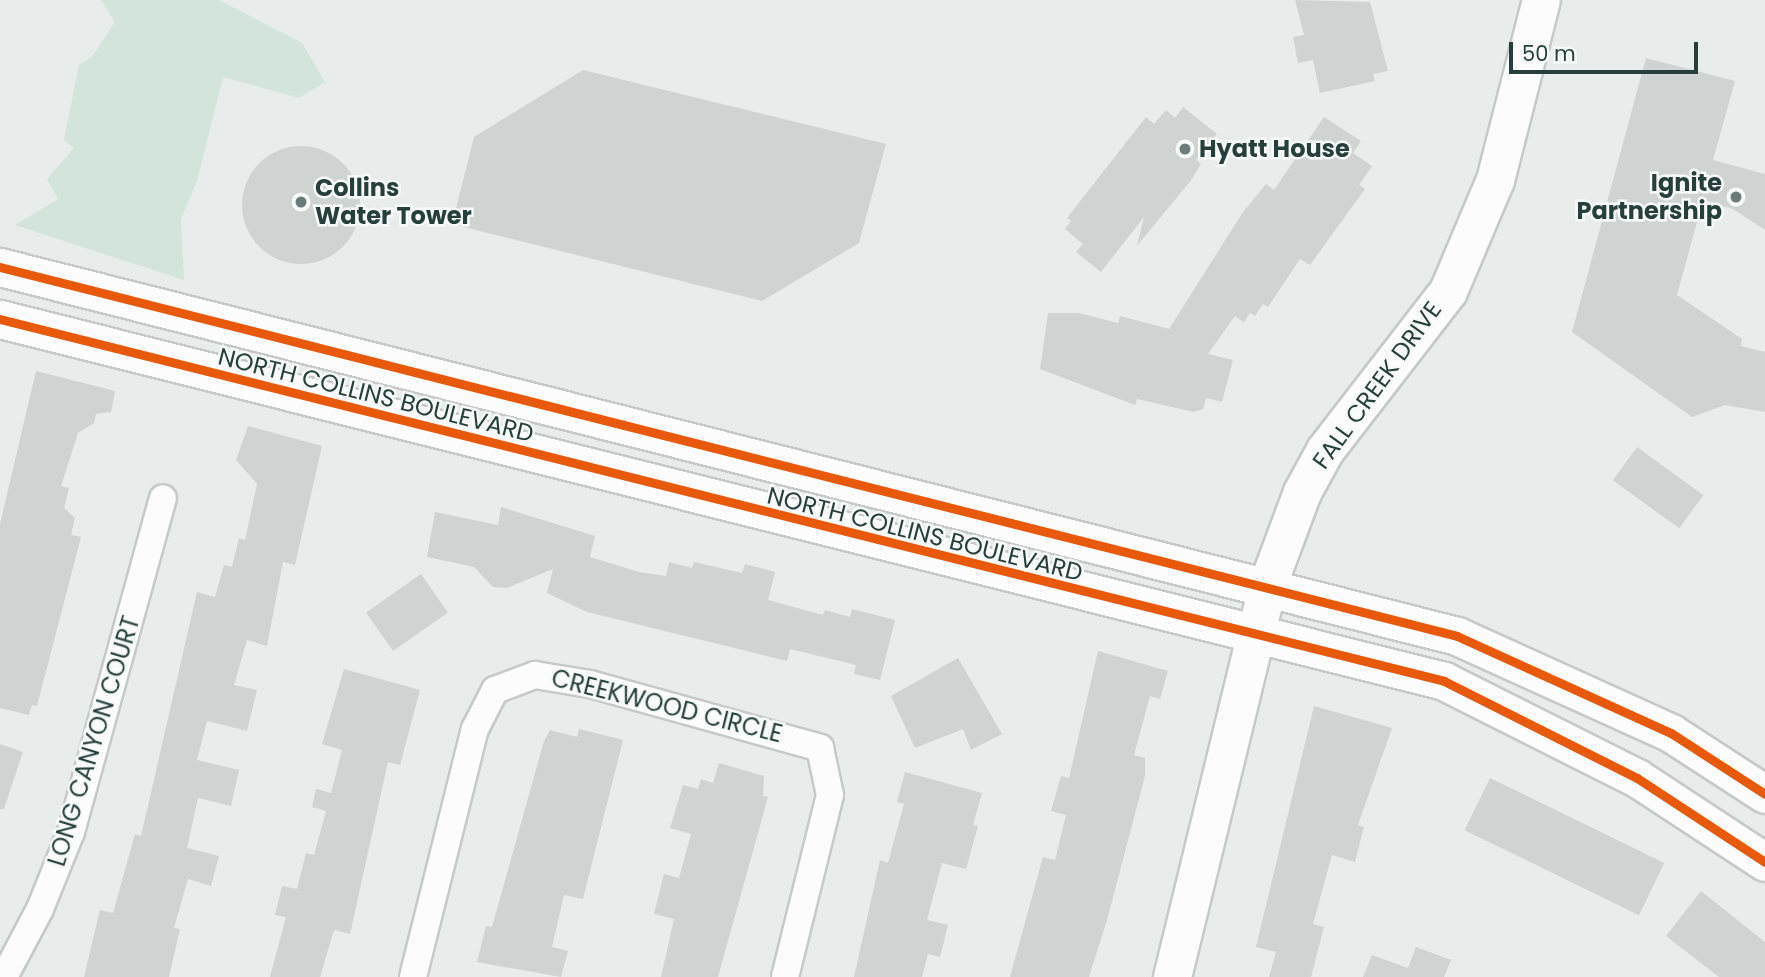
<!DOCTYPE html>
<style>
body{margin:0}
#map{position:relative;width:1765px;height:977px;overflow:hidden;background:#e8eceb;font-family:Poppins,sans-serif}
div>[style]{position:absolute}
.green>*{inset:0;background:#d3e4da}
.building>*{inset:0;background:#cfd4d2;transform-origin:0 0}
.round{border-radius:50%}
.roads{filter:drop-shadow(2px 0 #c5c9c8) drop-shadow(-2px 0 #c5c9c8) drop-shadow(0 2px #c5c9c8) drop-shadow(0 -2px #c5c9c8)}
.street>*{height:26px;margin:-13px;padding:0 13px;transform-origin:13px;border-radius:13px;background:#fcfcfc}
.secondary>*{height:37px;margin:-18.5px;padding:0 18.5px;transform-origin:18.5px;border-radius:18.5px;background:#fcfcfc}
.cycleway>*{height:9px;margin:-4.5px;padding:0 4.5px;transform-origin:4.5px;border-radius:4.5px;background:#e8590c}
.dots>*{width:19px;height:19px;translate:-50% -50%;box-sizing:border-box;border:4px solid #f7faf9;border-radius:50%}
span{translate:-50% -50%;white-space:nowrap;text-align:center;line-height:1.15;-webkit-text-stroke:5px #f7faf9;paint-order:stroke}
.poi-label{font-size:24px;color:#263f3c;font-weight:700}
.left{translate:0 -50%;text-align:left}
.right{translate:-100% -50%;text-align:right}
.street-label{font-size:24px;color:#263f3c}
.scale{position:absolute;left:1509px;top:42px;width:189px;height:32px;box-sizing:border-box;border:4px solid #263f3c;border-top:0;padding-left:9px;font-size:21px;line-height:24px;white-space:nowrap;color:#263f3c;-webkit-text-stroke:5px #f7faf9;paint-order:stroke}
</style>
<div id="map">
<div class="green">
<div style="clip-path:polygon(101px 0,219px 0,302px 43px,325px 82px,299px 98px,223px 77px,197px 181px,181px 219px,184px 280px,15px 225px,58px 199px,47px 179px,74px 148px,64px 140px,79px 65px,92px 57px,115px 22px)"></div>
</div>
<div class="building">
<div style="clip-path:polygon(1295px 0,1370px 2px,1388px 71px,1373px 74px,1375px 81px,1320px 93px,1313px 60px,1298px 63px,1293px 37px,1304px 35px)"></div>
<div style="clip-path:polygon(1646px 58px,1735px 81px,1713px 160px,1765px 174px,1765px 230px,1733px 209px,1703px 200px,1677px 295px,1742px 339px,1741px 346px,1765px 352px,1765px 412px,1725px 405px,1692px 417px,1572px 332px)"></div>
<div style="clip-path:polygon(583px 70px,886px 144px,859px 243px,762px 301px,452px 224px,474px 137px)"></div>
<div style="clip-path:polygon(1183px 107px,1217px 134px,1196px 160px,1201px 164px,1192px 179px,1137px 246px,1144px 217px,1101px 272px,1076px 252px,1083px 244px,1065px 229px,1071px 221px,1067px 218px,1146px 117px,1154px 124px,1166px 110px,1175px 118px)"></div>
<div style="clip-path:polygon(1324px 117px,1361px 141px,1353px 153px,1372px 166px,1359px 185px,1365px 189px,1310px 265px,1300px 259px,1268px 307px,1263px 304px,1255px 316px,1250px 313px,1244px 322px,1235px 316px,1208px 354px,1233px 360px,1222px 402px,1206px 398px,1203px 409px,1194px 412px,1137px 399px,1135px 405px,1040px 369px,1048px 313px,1079px 313px,1118px 323px,1120px 316px,1169px 329px,1243px 212px,1266px 184px,1274px 190px)"></div>
<div class="round" style="left:242px;top:146px;width:118px;height:118px"></div>
<div style="clip-path:polygon(36px 371px,115px 391px,111px 412px,96px 414px,94px 423px,78px 433px,61px 486px,69px 488px,64px 508px,75px 518px,71px 535px,81px 537px,37px 706px,32px 705px,29px 715px,0 708px,0 524px)"></div>
<div style="clip-path:polygon(248px 426px,322px 446px,295px 565px,283px 562px,267px 646px,247px 640px,234px 685px,257px 690px,247px 731px,207px 721px,197px 760px,239px 770px,231px 806px,198px 798px,187px 848px,219px 856px,211px 886px,188px 879px,174px 928px,180px 929px,169px 977px,84px 977px,100px 910px,113px 913px,135px 834px,141px 836px,197px 592px,215px 597px,224px 565px,232px 567px,239px 538px,245px 540px,257px 484px,236px 460px)"></div>
<div style="left:1637px;top:447px;width:82px;height:41px;rotate:36deg"></div>
<div style="clip-path:polygon(501px 507px,595px 536px,590px 557px,639px 572px,666px 576px,669px 562px,692px 568px,694px 562px,742px 573px,745px 564px,775px 572px,768px 600px,823px 615px,825px 610px,850px 617px,852px 609px,895px 620px,880px 680px,854px 674px,856px 665px,790px 649px,787px 661px,587px 612px,547px 593px,553px 569px,507px 588px,493px 587px,474px 567px,427px 557px,435px 512px,498px 525px)"></div>
<div style="left:421px;top:574px;width:47px;height:67px;rotate:55deg"></div>
<div style="clip-path:polygon(1098px 651px,1168px 671px,1160px 699px,1150px 696px,1134px 755px,1145px 758px,1145px 776px,1107px 920px,1089px 977px,1010px 977px,1043px 857px,1055px 860px,1066px 815px,1051px 811px,1061px 776px,1069px 778px)"></div>
<div style="clip-path:polygon(958px 658px,1002px 734px,971px 750px,963px 729px,915px 748px,891px 696px)"></div>
<div style="clip-path:polygon(344px 669px,420px 690px,400px 765px,388px 762px,350px 934px,334px 930px,320px 977px,270px 977px,286px 917px,275px 915px,282px 886px,297px 889px,306px 853px,314px 855px,326px 811px,312px 807px,316px 789px,331px 793px,342px 750px,322px 744px)"></div>
<div style="clip-path:polygon(1314px 706px,1392px 728px,1358px 825px,1364px 827px,1355px 862px,1332px 855px,1313px 924px,1324px 927px,1311px 977px,1269px 977px,1276px 952px,1256px 947px)"></div>
<div style="clip-path:polygon(579px 729px,623px 740px,583px 899px,564px 895px,552px 947px,568px 951px,561px 977px,477px 962px,486px 926px,492px 927px,544px 741px,550px 730px,577px 737px)"></div>
<div style="clip-path:polygon(0 744px,23px 752px,4px 809px,0 809px)"></div>
<div style="clip-path:polygon(719px 763px,764px 776px,763px 796px,768px 797px,718px 977px,661px 977px,674px 919px,654px 914px,664px 874px,679px 878px,691px 834px,670px 828px,683px 785px,698px 789px,701px 779px,713px 783px)"></div>
<div style="clip-path:polygon(905px 772px,982px 793px,973px 825px,978px 826px,966px 869px,942px 863px,927px 920px,948px 925px,940px 957px,928px 954px,922px 977px,854px 977px,880px 860px,888px 863px,904px 804px,897px 802px)"></div>
<div style="left:1490px;top:778px;width:194px;height:58px;rotate:26deg"></div>
<div style="clip-path:polygon(1701px 891px,1765px 942px,1765px 977px,1719px 977px,1666px 936px)"></div>
<div style="clip-path:polygon(1416px 947px,1451px 960px,1444px 977px,1363px 977px,1372px 955px,1408px 968px)"></div>
</div>
<div class="roads">
<div class="street">
<div style="left:4px;top:977px;width:77px;rotate:-62.1deg"></div>
<div style="left:40px;top:909px;width:83px;rotate:-68.1deg"></div>
<div style="left:71px;top:832px;width:346px;rotate:-74.6deg"></div>
<div style="left:413px;top:977px;width:256px;rotate:-76deg"></div>
<div style="left:475px;top:729px;width:44px;rotate:-62.9deg"></div>
<div style="left:495px;top:690px;width:43px;rotate:-20.6deg"></div>
<div style="left:535px;top:675px;width:56px;rotate:9.3deg"></div>
<div style="left:590px;top:684px;width:239px;rotate:15.5deg"></div>
<div style="left:820px;top:748px;width:48px;rotate:78deg"></div>
<div style="left:830px;top:795px;width:187px;rotate:103.9deg"></div>
</div>
<div class="secondary">
<div style="left:0;top:267px;width:1503px;rotate:14.21deg"></div>
<div style="left:1457px;top:636px;width:235px;rotate:24.4deg"></div>
<div style="left:1671px;top:733px;width:112px;rotate:33deg"></div>
<div style="left:0;top:319px;width:1489px;rotate:14.07deg"></div>
<div style="left:1444px;top:681px;width:216px;rotate:26.7deg"></div>
<div style="left:1637px;top:778px;width:153px;rotate:33.3deg"></div>
<div style="left:1172px;top:977px;width:402px;rotate:-76.3deg"></div>
<div style="left:1267px;top:586px;width:100px;rotate:-69.6deg"></div>
<div style="left:1302px;top:492px;width:48px;rotate:-61.3deg"></div>
<div style="left:1325px;top:450px;width:201px;rotate:-52.3deg"></div>
<div style="left:1448px;top:291px;width:121px;rotate:-67.1deg"></div>
<div style="left:1495px;top:180px;width:186px;rotate:-75.7deg"></div>
</div>
</div>
<div class="cycleway">
<div style="left:0;top:267px;width:1503px;rotate:14.21deg"></div>
<div style="left:1457px;top:636px;width:235px;rotate:24.4deg"></div>
<div style="left:1671px;top:733px;width:112px;rotate:33deg"></div>
<div style="left:0;top:319px;width:1489px;rotate:14.07deg"></div>
<div style="left:1444px;top:681px;width:216px;rotate:26.7deg"></div>
<div style="left:1637px;top:778px;width:153px;rotate:33.3deg"></div>
</div>
<div class="dots">
<div style="left:1185px;top:149px;background:#6a7c79"></div>
<div style="left:1736px;top:197px;background:#6a7c79"></div>
<div style="left:301px;top:202px;background:#6a7c79"></div>
</div>
<div class="poi-label">
<span class="left" style="left:1199px;top:149px">Hyatt House</span>
<span class="right" style="left:1722px;top:197px">Ignite<br>Partnership</span>
<span class="left" style="left:315px;top:202px">Collins<br>Water Tower</span>
</div>
<div class="street-label">
<span style="left:1377px;top:385px;rotate:-54deg">FALL CREEK DRIVE</span>
<span style="left:376px;top:395px;rotate:14deg">NORTH COLLINS BOULEVARD</span>
<span style="left:925px;top:534px;rotate:14deg">NORTH COLLINS BOULEVARD</span>
<span style="left:667px;top:706px;rotate:14deg">CREEKWOOD CIRCLE</span>
<span style="left:94px;top:741px;rotate:-73deg">LONG CANYON COURT</span>
</div>
<div class="scale">50 m</div>
</div>
